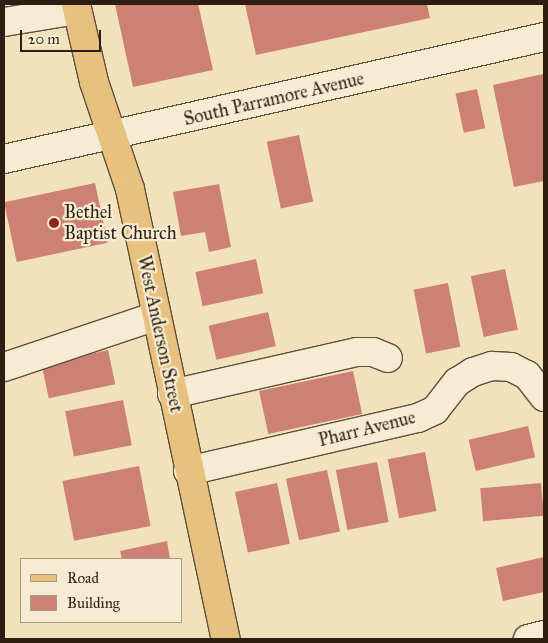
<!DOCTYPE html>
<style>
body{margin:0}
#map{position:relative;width:548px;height:643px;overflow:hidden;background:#f1e2bc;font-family:"IM FELL Great Primer",serif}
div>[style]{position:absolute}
.building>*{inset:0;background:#cd8175;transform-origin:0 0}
.roads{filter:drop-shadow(1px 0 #5e4f3c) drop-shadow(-1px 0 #5e4f3c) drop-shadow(0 1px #5e4f3c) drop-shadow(0 -1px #5e4f3c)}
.minor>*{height:28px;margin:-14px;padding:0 14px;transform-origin:14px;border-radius:14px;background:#f6ecd3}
.major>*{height:28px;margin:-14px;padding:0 14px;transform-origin:14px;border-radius:14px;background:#e8c17e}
.dots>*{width:14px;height:14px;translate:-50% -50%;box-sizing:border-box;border:2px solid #f6ecd3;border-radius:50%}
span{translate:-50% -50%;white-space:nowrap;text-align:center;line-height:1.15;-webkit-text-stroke:4.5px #f6ecd3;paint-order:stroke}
.street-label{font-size:18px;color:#2d1e11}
.poi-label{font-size:18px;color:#2d1e11}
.left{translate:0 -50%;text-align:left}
.frame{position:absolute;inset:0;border:5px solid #2d1e11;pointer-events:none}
.legend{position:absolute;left:20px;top:558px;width:162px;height:65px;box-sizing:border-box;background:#f6ecd3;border:1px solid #a69a85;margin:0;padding:6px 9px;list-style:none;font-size:15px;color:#2d1e11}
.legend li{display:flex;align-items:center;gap:10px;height:25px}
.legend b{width:25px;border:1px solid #a69a85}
.scale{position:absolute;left:20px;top:30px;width:81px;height:22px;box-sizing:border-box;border:2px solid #2d1e11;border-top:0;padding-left:6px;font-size:15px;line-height:18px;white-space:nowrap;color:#2d1e11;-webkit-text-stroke:4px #f6ecd3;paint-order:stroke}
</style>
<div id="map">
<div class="building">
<div style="clip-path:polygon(115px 4px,198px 4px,213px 70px,133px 87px)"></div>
<div style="clip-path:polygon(245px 4px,427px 4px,430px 18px,256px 55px)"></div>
<div style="clip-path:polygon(543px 74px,544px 181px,514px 187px,493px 85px)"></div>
<div style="left:477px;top:89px;width:40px;height:22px;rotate:78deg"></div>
<div style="left:299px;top:135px;width:68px;height:33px;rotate:78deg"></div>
<div style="left:95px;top:183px;width:61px;height:93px;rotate:78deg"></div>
<div style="clip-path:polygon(219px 184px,231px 247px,209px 252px,205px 232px,181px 236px,173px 192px)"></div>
<div style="left:256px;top:259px;width:35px;height:62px;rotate:78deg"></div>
<div style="left:505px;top:269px;width:62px;height:35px;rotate:78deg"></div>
<div style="left:448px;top:283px;width:65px;height:35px;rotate:79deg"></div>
<div style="left:268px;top:312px;width:35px;height:61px;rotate:77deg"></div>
<div style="left:108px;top:350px;width:35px;height:68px;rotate:78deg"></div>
<div style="left:353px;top:371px;width:44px;height:96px;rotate:78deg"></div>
<div style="left:123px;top:400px;width:46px;height:59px;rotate:79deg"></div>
<div style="left:528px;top:426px;width:32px;height:61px;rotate:77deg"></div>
<div style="left:425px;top:452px;width:60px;height:38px;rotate:79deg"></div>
<div style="left:377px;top:462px;width:61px;height:42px;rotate:79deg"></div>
<div style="left:139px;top:466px;width:61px;height:78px;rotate:79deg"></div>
<div style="left:327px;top:470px;width:63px;height:42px;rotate:78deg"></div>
<div style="left:277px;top:483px;width:62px;height:43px;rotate:78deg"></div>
<div style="left:541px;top:483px;width:33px;height:61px;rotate:85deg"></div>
<div style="clip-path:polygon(167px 541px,170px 559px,122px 559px,120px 551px)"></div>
<div style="clip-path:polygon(544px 557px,544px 592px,503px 601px,496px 568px)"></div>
</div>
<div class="roads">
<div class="minor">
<div style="left:4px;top:22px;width:74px;rotate:-9.3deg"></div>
<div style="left:4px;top:159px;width:554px;rotate:-12.73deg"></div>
<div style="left:4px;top:367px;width:160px;rotate:-18.5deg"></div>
<div style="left:172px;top:394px;width:190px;rotate:-12.8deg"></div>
<div style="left:357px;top:352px;width:16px"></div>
<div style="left:373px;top:352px;width:16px;rotate:22deg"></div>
<div style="left:188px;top:471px;width:236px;rotate:-13deg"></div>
<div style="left:418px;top:418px;width:19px;rotate:-25deg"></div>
<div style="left:435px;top:410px;width:36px;rotate:-52deg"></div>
<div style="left:457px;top:382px;width:19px;rotate:-32deg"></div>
<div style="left:473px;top:372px;width:20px;rotate:-18deg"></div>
<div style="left:492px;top:366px;width:19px;rotate:3deg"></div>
<div style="left:511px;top:367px;width:18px;rotate:27deg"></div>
<div style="left:527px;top:375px;width:28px;rotate:52deg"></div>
<div style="left:528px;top:639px;width:16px;rotate:-14deg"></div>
</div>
<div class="major">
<div style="left:76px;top:4px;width:80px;rotate:77deg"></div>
<div style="left:94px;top:82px;width:113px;rotate:71.4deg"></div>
<div style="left:130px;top:189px;width:460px;rotate:78deg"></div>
</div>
</div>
<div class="dots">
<div style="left:54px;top:223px;background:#8f2418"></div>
</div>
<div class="street-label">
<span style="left:274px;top:99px;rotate:-13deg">South Parramore Avenue</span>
<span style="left:160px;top:334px;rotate:78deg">West Anderson Street</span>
<span style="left:367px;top:429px;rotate:-14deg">Pharr Avenue</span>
</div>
<div class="poi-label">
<span class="left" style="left:64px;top:223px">Bethel<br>Baptist Church</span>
</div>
<div class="frame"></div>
<ul class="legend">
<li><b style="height:6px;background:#e8c17e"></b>Road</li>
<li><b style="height:14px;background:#cd8175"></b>Building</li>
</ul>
<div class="scale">20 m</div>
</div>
